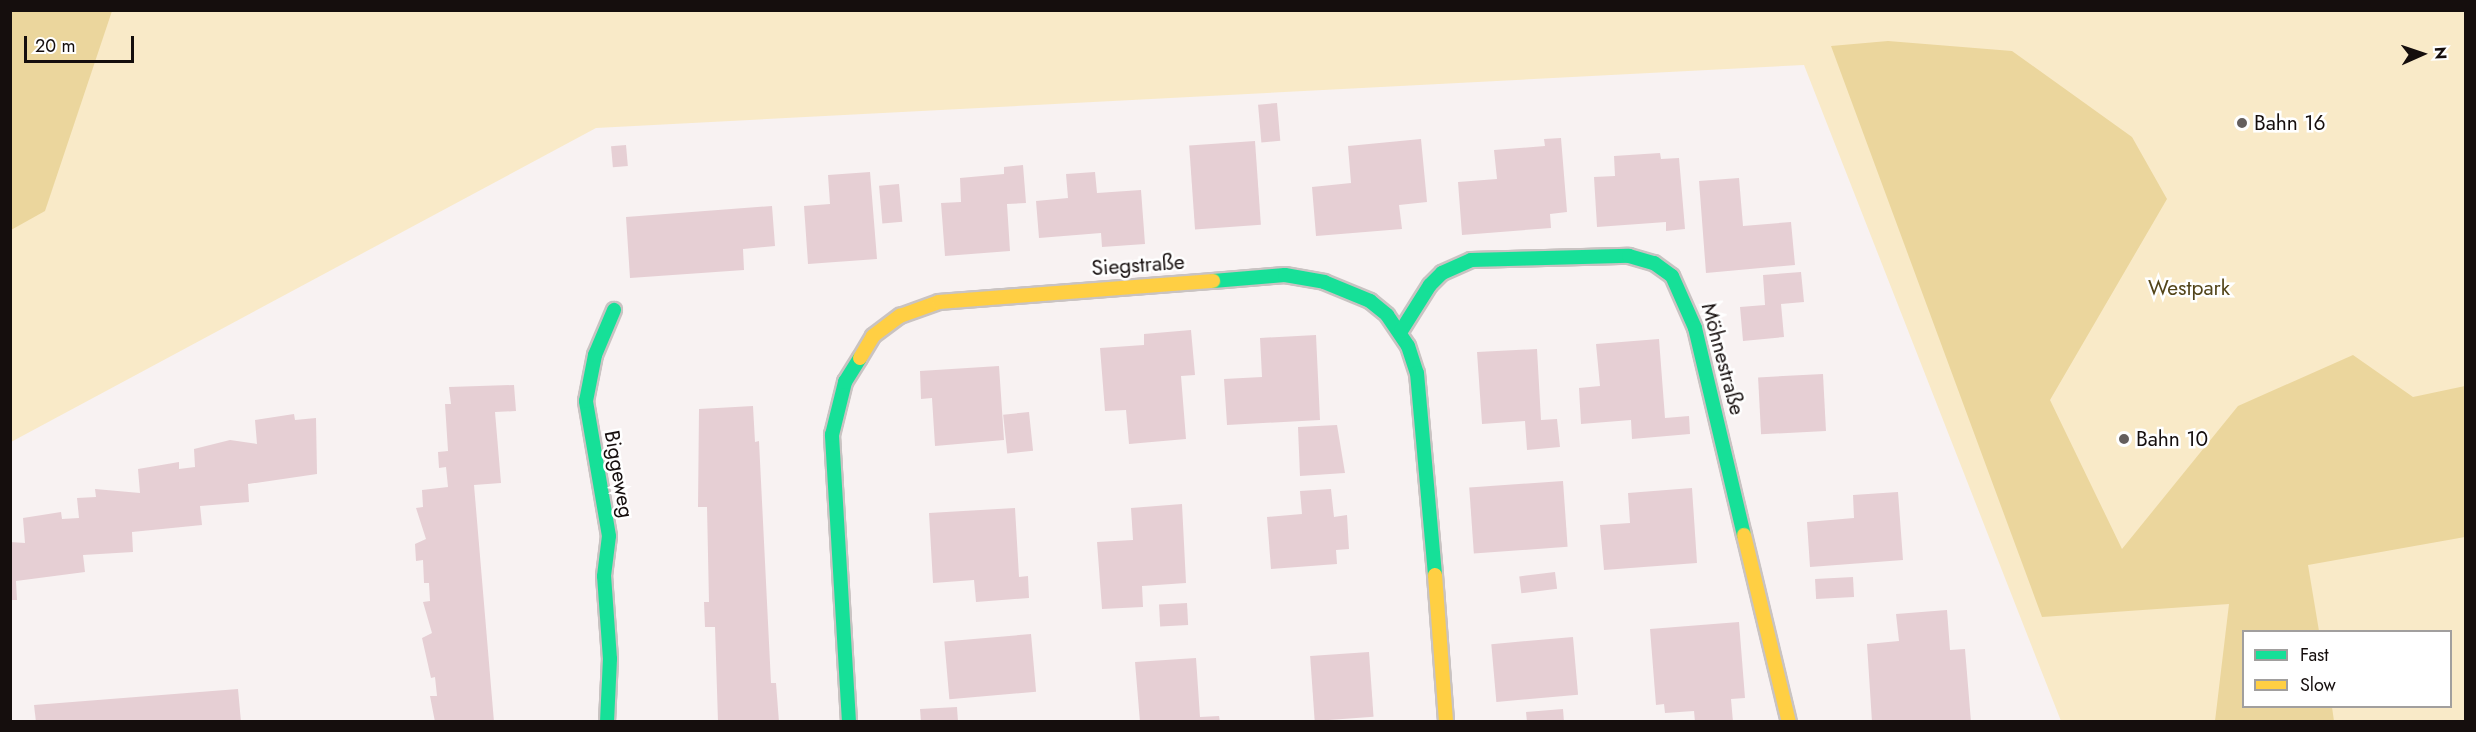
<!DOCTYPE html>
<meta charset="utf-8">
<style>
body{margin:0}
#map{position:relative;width:2476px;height:732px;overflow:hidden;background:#f8f2f2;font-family:Jost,sans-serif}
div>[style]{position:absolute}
.green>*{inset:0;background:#f9eac8}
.forest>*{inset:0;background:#ebd69d}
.building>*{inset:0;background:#e6cfd4;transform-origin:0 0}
.roads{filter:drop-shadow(2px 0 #c9c3c2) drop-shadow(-2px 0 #c9c3c2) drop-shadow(0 2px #c9c3c2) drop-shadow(0 -2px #c9c3c2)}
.fast>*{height:14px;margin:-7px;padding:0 7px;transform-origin:7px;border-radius:7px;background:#16e098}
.slow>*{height:14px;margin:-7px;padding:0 7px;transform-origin:7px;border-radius:7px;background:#ffcf43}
.dots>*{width:16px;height:16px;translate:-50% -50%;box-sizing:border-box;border:3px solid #fff;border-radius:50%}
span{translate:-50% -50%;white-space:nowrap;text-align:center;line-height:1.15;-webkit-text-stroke:5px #fff;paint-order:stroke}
.poi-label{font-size:21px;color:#150e0d}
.left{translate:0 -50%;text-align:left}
.street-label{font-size:21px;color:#150e0d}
.park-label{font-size:21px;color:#53451a}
.frame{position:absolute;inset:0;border:12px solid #150e0d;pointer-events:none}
.legend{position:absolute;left:2242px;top:630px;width:210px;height:78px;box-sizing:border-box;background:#fff;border:2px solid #a19f9e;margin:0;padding:8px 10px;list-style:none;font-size:18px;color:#150e0d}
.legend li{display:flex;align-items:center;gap:12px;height:30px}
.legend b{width:30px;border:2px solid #a19f9e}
.north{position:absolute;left:2392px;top:24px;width:60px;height:60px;-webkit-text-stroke:4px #fff;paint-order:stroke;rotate:87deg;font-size:16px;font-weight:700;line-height:24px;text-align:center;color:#150e0d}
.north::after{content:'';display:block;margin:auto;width:21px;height:27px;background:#150e0d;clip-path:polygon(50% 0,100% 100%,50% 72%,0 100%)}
.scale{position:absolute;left:24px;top:36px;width:110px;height:27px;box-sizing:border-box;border:3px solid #150e0d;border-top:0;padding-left:8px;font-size:18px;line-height:21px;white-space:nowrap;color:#150e0d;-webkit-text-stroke:4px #fff;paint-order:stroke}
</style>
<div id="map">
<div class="green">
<div style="clip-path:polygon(evenodd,11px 11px,2465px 11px,2465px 721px,2061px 721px,1804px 65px,596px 128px,11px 442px,11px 11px,2244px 632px,2450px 632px,2450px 706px,2244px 706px,2244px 632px)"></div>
</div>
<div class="forest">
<div style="clip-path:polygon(11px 10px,112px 11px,45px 211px,11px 230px)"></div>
<div style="clip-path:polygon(1888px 41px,2012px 51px,2132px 137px,2167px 199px,2050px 400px,2122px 549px,2238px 406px,2353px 355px,2413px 397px,2465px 386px,2465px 537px,2308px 565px,2319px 631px,2244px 632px,2244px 706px,2332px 707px,2334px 721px,2215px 721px,2229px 604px,2042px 617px,1831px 46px)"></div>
</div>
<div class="building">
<div style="left:1277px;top:103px;width:38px;height:19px;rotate:85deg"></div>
<div style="clip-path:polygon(1561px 138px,1567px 212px,1550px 214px,1551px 228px,1462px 235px,1458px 182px,1497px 179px,1494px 150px,1545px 146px,1544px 139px)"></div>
<div style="clip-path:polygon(1421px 139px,1427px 202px,1399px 205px,1402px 229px,1316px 236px,1312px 187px,1351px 183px,1348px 146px)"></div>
<div style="left:1255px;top:141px;width:84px;height:66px;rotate:86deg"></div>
<div style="left:626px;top:145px;width:21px;height:15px;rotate:85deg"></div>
<div style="clip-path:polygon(1660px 153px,1661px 159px,1679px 158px,1685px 229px,1666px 231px,1666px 222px,1597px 227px,1594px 177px,1615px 176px,1614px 156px)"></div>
<div style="clip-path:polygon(1023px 165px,1026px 203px,1007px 204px,1010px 251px,945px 256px,941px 203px,961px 202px,960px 178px,1004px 174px,1004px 167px)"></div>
<div style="clip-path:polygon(870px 172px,877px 259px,808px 264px,804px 206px,830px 204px,828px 175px)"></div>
<div style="clip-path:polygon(1095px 172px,1097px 193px,1141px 190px,1145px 244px,1102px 247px,1101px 233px,1039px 238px,1036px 201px,1068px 198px,1066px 174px)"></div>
<div style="clip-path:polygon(1739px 178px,1743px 226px,1791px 222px,1795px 265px,1706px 273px,1699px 181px)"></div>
<div style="left:899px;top:184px;width:38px;height:20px;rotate:85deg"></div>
<div style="clip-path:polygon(772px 206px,775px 246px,743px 249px,744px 270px,630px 278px,626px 217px)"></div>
<div style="clip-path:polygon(1801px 272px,1804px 302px,1781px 304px,1784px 337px,1743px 341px,1740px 307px,1765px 305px,1763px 275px)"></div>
<div style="clip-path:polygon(1191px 330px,1195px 375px,1181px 376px,1186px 439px,1129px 444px,1126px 410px,1105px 411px,1100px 348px,1144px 345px,1144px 334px)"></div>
<div style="clip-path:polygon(1316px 335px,1320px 420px,1227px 425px,1224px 379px,1262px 377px,1260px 338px)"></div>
<div style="clip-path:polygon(1659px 339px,1665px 418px,1689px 416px,1690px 434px,1632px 439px,1631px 420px,1581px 424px,1579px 388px,1600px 386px,1596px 344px)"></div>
<div style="clip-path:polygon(1537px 349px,1541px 420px,1557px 419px,1560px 447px,1527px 450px,1525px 421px,1482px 424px,1477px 352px)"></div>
<div style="clip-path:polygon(999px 366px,1004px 440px,935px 446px,932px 398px,921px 399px,920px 371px)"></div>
<div style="left:1823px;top:374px;width:57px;height:65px;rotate:87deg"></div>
<div style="clip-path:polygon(514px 385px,516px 411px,495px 412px,501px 483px,474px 485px,494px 722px,435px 722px,430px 696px,437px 696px,435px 677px,431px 678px,422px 638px,432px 633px,423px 602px,430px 601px,429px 583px,424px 583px,423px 560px,416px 561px,415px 544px,426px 539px,416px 508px,423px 507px,422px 490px,448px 487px,446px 467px,439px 468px,438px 452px,448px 451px,445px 404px,451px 404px,449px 387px)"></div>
<div style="clip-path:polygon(753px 406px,755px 442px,759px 441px,771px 683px,776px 683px,779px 722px,718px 722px,715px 627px,705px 627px,704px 602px,709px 602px,707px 507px,698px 507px,699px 409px)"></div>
<div style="left:1029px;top:412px;width:39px;height:26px;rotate:84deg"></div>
<div style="clip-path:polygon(294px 414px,295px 420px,316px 418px,317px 474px,248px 484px,249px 502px,200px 506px,202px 525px,132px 532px,133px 552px,83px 555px,85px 572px,16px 581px,17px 600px,10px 600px,10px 542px,25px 543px,23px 518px,61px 512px,62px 519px,79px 518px,77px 498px,96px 497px,95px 489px,140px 493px,138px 469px,179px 462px,179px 469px,195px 467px,194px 449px,230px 440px,257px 444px,255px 420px)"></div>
<div style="clip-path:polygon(1337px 425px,1345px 473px,1300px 476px,1298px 427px)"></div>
<div style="left:1563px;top:481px;width:66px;height:94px;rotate:86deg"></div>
<div style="clip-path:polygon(1692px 488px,1697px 563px,1604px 570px,1600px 525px,1630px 523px,1628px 493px)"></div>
<div style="clip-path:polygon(1331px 489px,1334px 517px,1347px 515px,1349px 549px,1336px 550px,1337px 564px,1271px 569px,1267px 517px,1302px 514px,1300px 491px)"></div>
<div style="clip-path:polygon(1898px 492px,1903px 560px,1810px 567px,1807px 522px,1854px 518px,1853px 495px)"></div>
<div style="clip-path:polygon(1182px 504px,1186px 583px,1142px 586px,1143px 607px,1102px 609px,1097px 542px,1133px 540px,1131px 508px)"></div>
<div style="clip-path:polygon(1015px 508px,1019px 577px,1028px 576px,1029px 598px,976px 602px,974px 580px,933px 583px,929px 513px)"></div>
<div style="left:1555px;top:572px;width:17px;height:36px;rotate:83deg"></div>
<div style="left:1853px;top:577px;width:20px;height:38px;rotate:87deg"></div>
<div style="left:1187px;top:603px;width:22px;height:28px;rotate:87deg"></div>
<div style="clip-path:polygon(1947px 610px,1950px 650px,1965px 649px,1971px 722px,1872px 722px,1867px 644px,1899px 641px,1896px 614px)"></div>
<div style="clip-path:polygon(1739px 622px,1745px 698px,1731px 699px,1733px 722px,1695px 722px,1694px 711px,1665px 713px,1664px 704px,1656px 705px,1650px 629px)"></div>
<div style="left:1031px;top:634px;width:58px;height:87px;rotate:85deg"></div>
<div style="left:1573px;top:637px;width:58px;height:82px;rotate:85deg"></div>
<div style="left:1369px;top:652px;width:65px;height:59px;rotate:86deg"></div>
<div style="clip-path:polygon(1196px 658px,1200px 717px,1219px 716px,1220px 722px,1140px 722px,1135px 662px)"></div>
<div style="clip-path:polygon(238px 689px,241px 722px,36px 722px,34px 705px)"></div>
<div style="clip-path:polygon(957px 707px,958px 722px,921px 722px,920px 709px)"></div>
<div style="clip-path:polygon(1563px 709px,1564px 722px,1527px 722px,1526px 712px)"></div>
</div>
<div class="roads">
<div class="fast">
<div style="left:1213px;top:281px;width:72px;rotate:-4.8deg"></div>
<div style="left:1285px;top:275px;width:40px;rotate:10deg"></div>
<div style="left:1324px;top:282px;width:50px;rotate:22.4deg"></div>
<div style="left:1370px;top:301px;width:22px;rotate:39deg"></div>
<div style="left:1387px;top:315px;width:37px;rotate:56deg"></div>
<div style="left:1408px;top:346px;width:28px;rotate:72deg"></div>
<div style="left:1417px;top:373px;width:203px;rotate:84.9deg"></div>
<div style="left:1401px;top:331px;width:54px;rotate:-57.8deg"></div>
<div style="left:1430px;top:285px;width:17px;rotate:-45deg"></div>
<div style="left:1442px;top:273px;width:32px;rotate:-24deg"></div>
<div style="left:1471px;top:260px;width:158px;rotate:-1.5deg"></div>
<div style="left:1629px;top:256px;width:26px;rotate:16deg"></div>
<div style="left:1654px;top:263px;width:22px;rotate:36deg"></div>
<div style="left:1672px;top:276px;width:57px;rotate:66.1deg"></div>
<div style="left:1695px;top:328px;width:213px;rotate:76.7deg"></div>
<div style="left:607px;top:722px;width:63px;rotate:-87.3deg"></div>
<div style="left:610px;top:659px;width:83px;rotate:-94.1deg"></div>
<div style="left:604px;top:576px;width:40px;rotate:-82.9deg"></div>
<div style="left:609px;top:536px;width:137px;rotate:-99.7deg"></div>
<div style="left:586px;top:401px;width:47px;rotate:-78.9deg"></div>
<div style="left:595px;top:355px;width:49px;rotate:-67.1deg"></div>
<div style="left:849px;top:722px;width:288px;rotate:-93.4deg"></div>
<div style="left:832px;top:435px;width:55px;rotate:-76.2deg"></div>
<div style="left:845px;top:382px;width:28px;rotate:-58deg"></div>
</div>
<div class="slow">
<div style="left:860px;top:358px;width:26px;rotate:-59deg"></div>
<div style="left:873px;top:336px;width:34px;rotate:-37deg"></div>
<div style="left:900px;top:316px;width:41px;rotate:-19.7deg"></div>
<div style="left:939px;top:302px;width:275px;rotate:-4.4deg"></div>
<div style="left:1744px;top:535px;width:192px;rotate:76.5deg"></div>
<div style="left:1435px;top:575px;width:147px;rotate:85.7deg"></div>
</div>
</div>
<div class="dots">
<div style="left:2242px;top:123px;background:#645e5d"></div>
<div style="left:2124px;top:439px;background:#645e5d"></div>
</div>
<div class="poi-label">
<span class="left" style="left:2254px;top:123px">Bahn 16</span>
<span class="left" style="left:2136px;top:439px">Bahn 10</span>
</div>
<div class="street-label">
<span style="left:1138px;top:265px;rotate:-4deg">Siegstraße</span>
<span style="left:1723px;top:359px;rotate:75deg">Möhnestraße</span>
<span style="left:619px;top:474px;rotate:80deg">Biggeweg</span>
</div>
<div class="park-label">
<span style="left:2189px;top:288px">Westpark</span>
</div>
<div class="frame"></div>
<ul class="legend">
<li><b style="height:8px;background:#16e098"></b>Fast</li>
<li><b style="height:8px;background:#ffcf43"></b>Slow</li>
</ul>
<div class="north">N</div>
<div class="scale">20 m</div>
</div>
